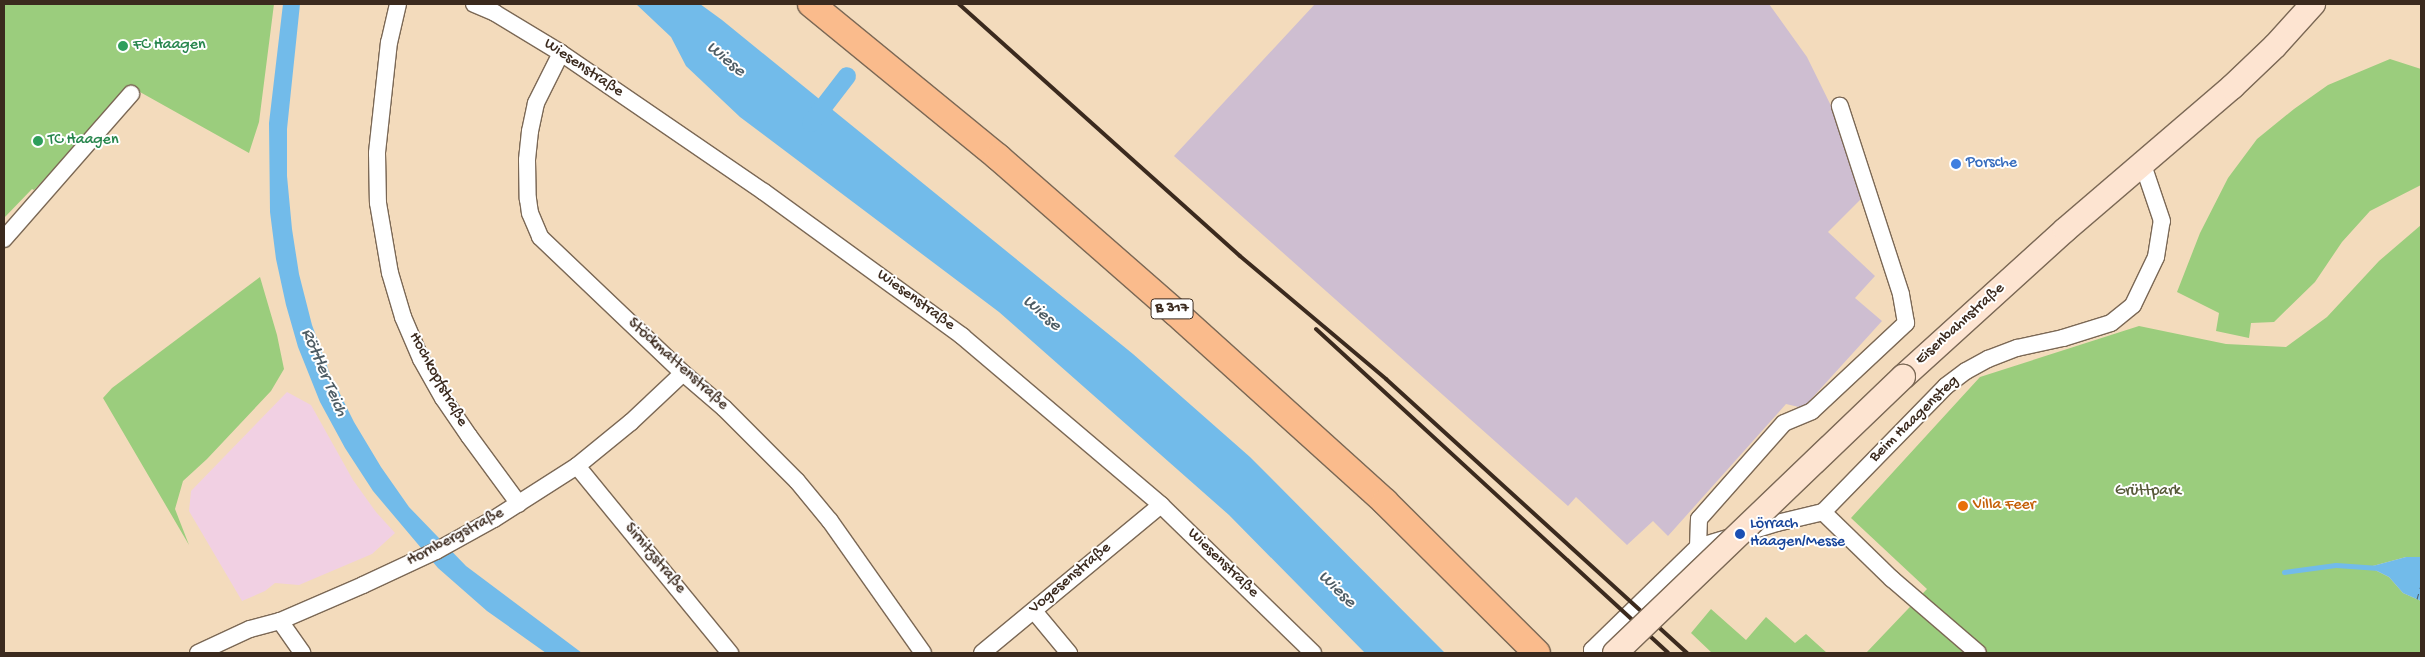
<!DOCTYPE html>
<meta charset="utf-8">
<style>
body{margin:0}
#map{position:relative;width:2425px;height:657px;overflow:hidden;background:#f3dbbc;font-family:"Gochi Hand",sans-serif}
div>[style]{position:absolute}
.built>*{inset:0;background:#f1d0e3}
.industrial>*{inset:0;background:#cebed1}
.green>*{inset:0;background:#9bcd7d}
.water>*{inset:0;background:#72bbea}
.stream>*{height:5px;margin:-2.5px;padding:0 2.5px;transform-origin:2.5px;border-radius:2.5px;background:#72bbea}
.canal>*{height:18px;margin:-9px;padding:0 9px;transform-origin:9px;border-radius:9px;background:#72bbea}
.ferry>*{height:1px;margin-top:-0.5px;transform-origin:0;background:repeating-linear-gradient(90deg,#4e5d65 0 6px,transparent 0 11px)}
.roads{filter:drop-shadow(1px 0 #7b6855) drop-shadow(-1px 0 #7b6855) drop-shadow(0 1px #7b6855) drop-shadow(0 -1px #7b6855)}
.street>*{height:16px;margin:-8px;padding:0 8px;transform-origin:8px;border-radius:8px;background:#fff}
.secondary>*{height:24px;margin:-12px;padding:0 12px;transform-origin:12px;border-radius:12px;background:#fde4d1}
.primary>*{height:26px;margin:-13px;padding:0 13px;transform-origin:13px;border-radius:13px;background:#fabb8c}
.rail>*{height:4px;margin:-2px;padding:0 2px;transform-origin:2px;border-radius:2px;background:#3b2a1e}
.bridges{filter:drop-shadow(1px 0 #7b6855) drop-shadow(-1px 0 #7b6855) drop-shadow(0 1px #7b6855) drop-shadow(0 -1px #7b6855)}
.secondary-bridge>*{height:24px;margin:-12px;padding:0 12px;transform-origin:12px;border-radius:12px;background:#fde4d1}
.dots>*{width:14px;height:14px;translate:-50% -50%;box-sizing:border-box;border:2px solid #fff;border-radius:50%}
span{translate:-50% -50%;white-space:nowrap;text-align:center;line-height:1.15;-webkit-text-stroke:4px #fff;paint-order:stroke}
.shield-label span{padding:1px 4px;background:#fff;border:1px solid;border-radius:4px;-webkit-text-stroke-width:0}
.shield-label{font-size:15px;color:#3b2a1e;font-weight:700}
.leisure-label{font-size:16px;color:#27864d}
.left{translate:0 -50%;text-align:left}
.street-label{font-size:16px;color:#3b2a1e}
.shop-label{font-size:16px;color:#366cbe}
.park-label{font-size:16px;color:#585b3a}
.food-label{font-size:16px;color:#c56008}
.transit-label{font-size:16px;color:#164399}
.water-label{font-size:18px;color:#4e5d65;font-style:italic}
.frame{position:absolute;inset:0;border:5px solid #3b2a1e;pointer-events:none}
</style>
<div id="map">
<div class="built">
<div style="clip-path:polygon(287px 392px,311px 405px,353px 480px,376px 512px,395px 533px,372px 554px,299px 585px,275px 583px,265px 591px,242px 601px,189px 511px,191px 491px)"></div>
</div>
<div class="industrial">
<div style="clip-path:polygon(1315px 4px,1769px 4px,1807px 57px,1838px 120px,1863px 197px,1828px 232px,1875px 276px,1855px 298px,1882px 321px,1803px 408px,1786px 404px,1668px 536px,1653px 521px,1627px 545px,1576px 497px,1568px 506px,1174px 156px)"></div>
</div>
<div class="green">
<div style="clip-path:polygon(4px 4px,274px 4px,259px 122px,249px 153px,131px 87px,34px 190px,32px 189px,4px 218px)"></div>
<div style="clip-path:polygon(2390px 59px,2421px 69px,2421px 185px,2370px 211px,2342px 242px,2315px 282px,2274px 322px,2251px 323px,2249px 338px,2216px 331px,2219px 313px,2177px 292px,2200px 233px,2228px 178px,2257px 139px,2294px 109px,2328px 85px)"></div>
<div style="clip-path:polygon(2421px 225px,2421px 557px,2406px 557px,2369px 567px,2389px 577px,2403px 593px,2421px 601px,2421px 653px,1866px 653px,1927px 589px,1851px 518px,1980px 377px,2139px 326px,2226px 344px,2286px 347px,2327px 317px,2379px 261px)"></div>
<div style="clip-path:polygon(260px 277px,277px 335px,284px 369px,271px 391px,207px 459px,183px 481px,175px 509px,189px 545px,103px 398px,112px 388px)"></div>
<div style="clip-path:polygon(1711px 609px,1746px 640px,1766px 617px,1795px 643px,1806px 634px,1827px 653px,1712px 653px,1691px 633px)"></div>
</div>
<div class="water">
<div style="clip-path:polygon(283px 4px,300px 4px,287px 129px,287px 176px,292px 229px,299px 274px,312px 325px,330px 374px,354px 422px,381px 467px,409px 507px,466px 566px,582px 653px,546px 653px,487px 611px,438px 568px,373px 491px,345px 448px,320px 402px,298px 347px,286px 305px,276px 259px,270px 212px,269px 123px)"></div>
<div style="clip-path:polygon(636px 4px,700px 4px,722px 20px,1133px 354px,1250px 457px,1445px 653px,1365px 653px,1229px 515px,999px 312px,740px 117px,686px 66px,671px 37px)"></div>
<div style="clip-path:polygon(2406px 557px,2421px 557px,2421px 601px,2403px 593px,2389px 577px,2369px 567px)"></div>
</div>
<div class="stream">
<div style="left:2284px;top:572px;width:52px;rotate:-7.7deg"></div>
<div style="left:2336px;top:565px;width:39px;rotate:4deg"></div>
</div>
<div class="canal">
<div style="left:811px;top:123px;width:59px;rotate:-52.5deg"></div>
</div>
<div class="ferry">
<div style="left:2417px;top:599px;width:15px;rotate:-74deg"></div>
</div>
<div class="roads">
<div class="street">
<div style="left:398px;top:4px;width:39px;rotate:103deg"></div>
<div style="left:389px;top:42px;width:112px;rotate:96.2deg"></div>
<div style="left:377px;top:153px;width:50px;rotate:88.9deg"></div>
<div style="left:378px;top:203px;width:71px;rotate:80.3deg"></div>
<div style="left:390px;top:273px;width:46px;rotate:73.5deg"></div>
<div style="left:403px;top:317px;width:46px;rotate:66.8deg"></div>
<div style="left:421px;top:359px;width:45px;rotate:60.6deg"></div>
<div style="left:443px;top:398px;width:46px;rotate:55.6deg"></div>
<div style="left:469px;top:436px;width:84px;rotate:53.7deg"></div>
<div style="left:474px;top:4px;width:23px;rotate:23deg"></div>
<div style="left:495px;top:13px;width:77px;rotate:31.2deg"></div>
<div style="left:561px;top:53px;width:246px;rotate:34.4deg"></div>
<div style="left:764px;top:192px;width:245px;rotate:36deg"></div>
<div style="left:962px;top:336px;width:261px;rotate:40.3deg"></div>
<div style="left:1161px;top:505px;width:212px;rotate:44.2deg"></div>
<div style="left:561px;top:53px;width:56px;rotate:116.6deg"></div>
<div style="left:536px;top:103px;width:29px;rotate:102deg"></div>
<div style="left:530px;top:131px;width:29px;rotate:96deg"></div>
<div style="left:527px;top:160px;width:39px;rotate:89deg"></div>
<div style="left:528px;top:199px;width:14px;rotate:82deg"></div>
<div style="left:530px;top:213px;width:26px;rotate:67deg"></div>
<div style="left:540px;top:237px;width:197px;rotate:43.6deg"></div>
<div style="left:683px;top:373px;width:54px;rotate:40.5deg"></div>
<div style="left:724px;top:408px;width:103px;rotate:45deg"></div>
<div style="left:797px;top:481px;width:52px;rotate:50.5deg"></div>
<div style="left:830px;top:521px;width:161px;rotate:54.8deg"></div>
<div style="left:4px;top:239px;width:193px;rotate:-48.8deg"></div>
<div style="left:577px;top:466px;width:242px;rotate:50.7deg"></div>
<div style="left:1823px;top:512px;width:96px;rotate:44.2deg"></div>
<div style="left:1892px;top:579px;width:113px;rotate:40.7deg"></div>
<div style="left:1698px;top:547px;width:28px;rotate:-88deg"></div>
<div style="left:1699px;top:519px;width:128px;rotate:-48.5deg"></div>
<div style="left:1784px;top:423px;width:30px;rotate:-23deg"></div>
<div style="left:1812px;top:411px;width:129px;rotate:-43.1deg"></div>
<div style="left:1906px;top:323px;width:29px;rotate:-100deg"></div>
<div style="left:1901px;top:294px;width:198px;rotate:-108deg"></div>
<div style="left:1034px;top:611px;width:55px;rotate:50.2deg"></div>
<div style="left:280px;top:621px;width:39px;rotate:55deg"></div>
<div style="left:198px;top:653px;width:57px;rotate:-24.8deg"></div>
<div style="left:250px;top:629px;width:31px;rotate:-15deg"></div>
<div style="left:280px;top:621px;width:90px;rotate:-23.4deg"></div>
<div style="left:363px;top:585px;width:81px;rotate:-25deg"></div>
<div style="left:436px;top:551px;width:66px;rotate:-28.9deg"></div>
<div style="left:494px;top:519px;width:98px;rotate:-32.6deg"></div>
<div style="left:577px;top:466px;width:70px;rotate:-39.2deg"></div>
<div style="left:631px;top:422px;width:71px;rotate:-43.3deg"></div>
<div style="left:982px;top:653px;width:232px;rotate:-39.6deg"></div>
<div style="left:1596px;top:653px;width:5px;rotate:-143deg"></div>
<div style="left:1592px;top:650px;width:148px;rotate:-44.2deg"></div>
<div style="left:1698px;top:547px;width:83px;rotate:-16.9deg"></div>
<div style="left:1777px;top:523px;width:47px;rotate:-13.4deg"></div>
<div style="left:1823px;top:512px;width:176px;rotate:-45.7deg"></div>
<div style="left:1946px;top:386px;width:25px;rotate:-37deg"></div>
<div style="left:1966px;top:371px;width:25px;rotate:-29deg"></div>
<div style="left:1988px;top:359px;width:31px;rotate:-21deg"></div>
<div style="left:2017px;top:348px;width:47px;rotate:-12.3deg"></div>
<div style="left:2063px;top:338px;width:50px;rotate:-17.4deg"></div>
<div style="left:2111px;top:323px;width:28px;rotate:-39deg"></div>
<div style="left:2133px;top:305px;width:53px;rotate:-64.4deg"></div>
<div style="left:2156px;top:257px;width:36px;rotate:-81deg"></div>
<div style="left:2162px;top:221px;width:59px;rotate:-108.7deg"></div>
</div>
<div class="secondary">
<div style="left:1903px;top:377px;width:219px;rotate:-42.2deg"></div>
<div style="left:2065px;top:230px;width:220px;rotate:-40.6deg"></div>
<div style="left:2232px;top:87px;width:59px;rotate:-43.6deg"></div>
<div style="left:2275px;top:46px;width:57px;rotate:-47.9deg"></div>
</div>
<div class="primary">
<div style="left:811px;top:4px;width:242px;rotate:39.3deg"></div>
<div style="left:998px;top:157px;width:235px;rotate:41.2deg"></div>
<div style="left:1175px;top:312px;width:283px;rotate:42.1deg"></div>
<div style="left:1385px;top:502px;width:214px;rotate:44.8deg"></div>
</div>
</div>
<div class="rail">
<div style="left:959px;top:4px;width:377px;rotate:41.9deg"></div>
<div style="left:1240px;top:256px;width:191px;rotate:40.1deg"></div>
<div style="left:1386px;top:379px;width:407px;rotate:42.3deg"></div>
<div style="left:1316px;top:329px;width:478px;rotate:42.6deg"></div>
</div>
<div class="bridges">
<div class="secondary-bridge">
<div style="left:1615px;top:653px;width:399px;rotate:-43.8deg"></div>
</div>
</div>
<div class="dots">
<div style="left:123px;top:46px;background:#2e9e5b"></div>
<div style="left:38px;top:141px;background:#2e9e5b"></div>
<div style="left:1956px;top:164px;background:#3f7fe0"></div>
<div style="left:1963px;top:506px;background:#e8710a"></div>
<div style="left:1740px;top:534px;background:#1a4fb4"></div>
</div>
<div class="shield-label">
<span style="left:1172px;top:309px">B 317</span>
</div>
<div class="leisure-label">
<span class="left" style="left:133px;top:46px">FC Haagen</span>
<span class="left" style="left:48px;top:141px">TC Haagen</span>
</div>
<div class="street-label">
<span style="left:583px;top:69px;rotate:34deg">Wiesenstraße</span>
<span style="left:915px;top:301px;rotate:36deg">Wiesenstraße</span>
<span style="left:1961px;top:325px;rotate:-42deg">Eisenbahnstraße</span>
<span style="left:677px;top:365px;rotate:42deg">Stöckmattenstraße</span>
<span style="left:437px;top:380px;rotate:61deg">Hochkopfstraße</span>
<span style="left:1915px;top:420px;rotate:-44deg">Beim Haagensteg</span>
<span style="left:456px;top:538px;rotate:-28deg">Hornbergstraße</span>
<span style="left:654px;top:559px;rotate:50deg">Sirnitzstraße</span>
<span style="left:1222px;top:564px;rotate:44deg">Wiesenstraße</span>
<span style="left:1071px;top:579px;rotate:-40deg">Vogesenstraße</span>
</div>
<div class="shop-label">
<span class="left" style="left:1966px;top:164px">Porsche</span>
</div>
<div class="park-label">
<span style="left:2148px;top:492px">Grüttpark</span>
</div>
<div class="food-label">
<span class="left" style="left:1973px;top:506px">Villa Feer</span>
</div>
<div class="transit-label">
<span class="left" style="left:1750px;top:534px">Lörrach<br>Haagen/Messe</span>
</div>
<div class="water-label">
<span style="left:725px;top:60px;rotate:40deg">Wiese</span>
<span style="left:1041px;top:314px;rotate:41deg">Wiese</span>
<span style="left:323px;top:373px;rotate:67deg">Röttler Teich</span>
<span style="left:1336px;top:590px;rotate:44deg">Wiese</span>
</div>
<div class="frame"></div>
</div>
